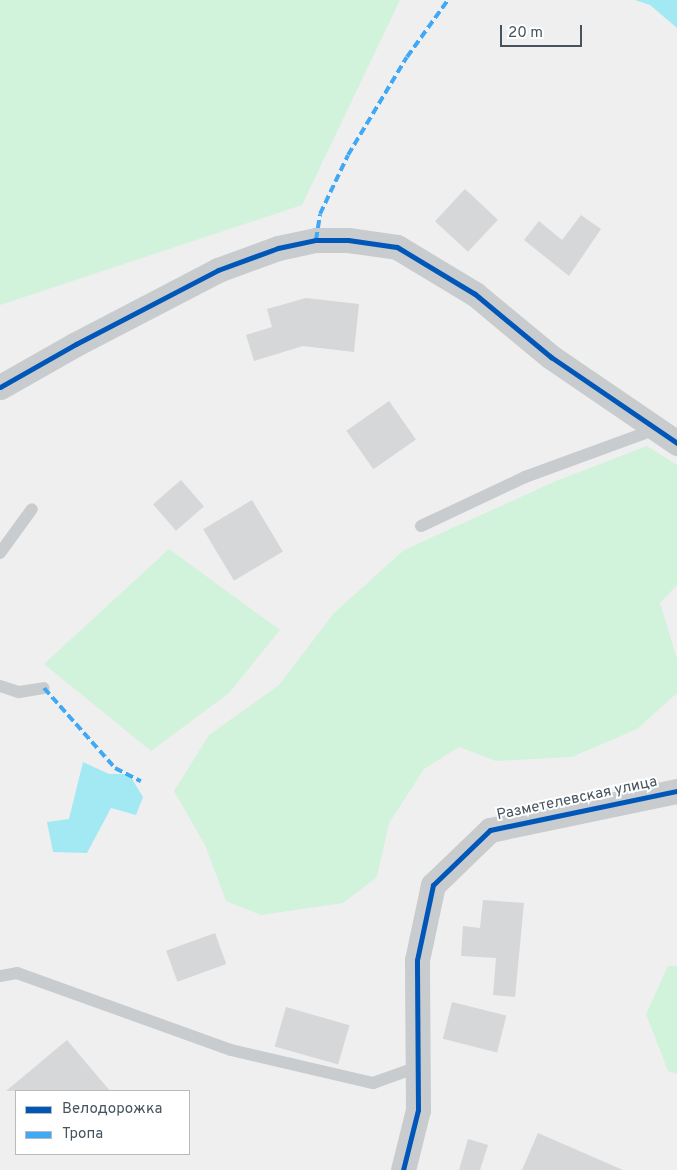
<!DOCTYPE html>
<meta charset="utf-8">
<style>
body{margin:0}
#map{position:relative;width:677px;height:1170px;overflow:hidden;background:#f0efef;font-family:Overpass,sans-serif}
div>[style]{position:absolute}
.green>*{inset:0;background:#d1f2db}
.water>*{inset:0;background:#a2e9f3}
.building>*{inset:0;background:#d6d7d8;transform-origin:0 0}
.service>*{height:12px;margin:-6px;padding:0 6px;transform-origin:6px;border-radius:6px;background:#c8ccce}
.minor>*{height:25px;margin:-12.5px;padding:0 12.5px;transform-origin:12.5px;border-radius:12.5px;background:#c8ccce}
.quiet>*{height:4px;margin-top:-2px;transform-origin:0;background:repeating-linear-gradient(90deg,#3fa9f5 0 8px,transparent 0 12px)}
.cycleway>*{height:5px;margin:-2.5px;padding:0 2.5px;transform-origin:2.5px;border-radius:2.5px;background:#0057b8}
span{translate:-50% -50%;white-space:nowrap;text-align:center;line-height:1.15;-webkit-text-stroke:4px #fff;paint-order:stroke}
.street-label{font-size:15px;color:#45545e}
.legend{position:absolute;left:15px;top:1090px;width:175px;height:65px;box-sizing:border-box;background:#fff;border:1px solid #b5bbbf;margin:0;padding:6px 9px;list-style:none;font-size:15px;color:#45545e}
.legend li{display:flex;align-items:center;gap:10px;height:25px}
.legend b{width:25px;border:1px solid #b5bbbf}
.scale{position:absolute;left:500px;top:25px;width:82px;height:22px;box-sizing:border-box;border:2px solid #45545e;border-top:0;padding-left:6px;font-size:15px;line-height:18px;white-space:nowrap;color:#45545e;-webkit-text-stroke:4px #fff;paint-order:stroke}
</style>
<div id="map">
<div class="green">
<div style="clip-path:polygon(0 0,400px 0,302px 205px,0 305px)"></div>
<div style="clip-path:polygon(647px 446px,677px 465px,677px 585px,660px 603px,677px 659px,677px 693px,637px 729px,572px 757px,496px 761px,459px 747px,424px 769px,389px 823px,377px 877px,343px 903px,261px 915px,226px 901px,205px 845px,174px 791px,209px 735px,279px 685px,334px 613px,404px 550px,556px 481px)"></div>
<div style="clip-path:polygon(169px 549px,280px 630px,229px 693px,151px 751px,44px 664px)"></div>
<div style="clip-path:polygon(668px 966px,677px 966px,677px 1074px,668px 1071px,646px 1014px)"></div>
</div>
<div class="water">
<div style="clip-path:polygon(635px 0,677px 0,677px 28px,650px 5px)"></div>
<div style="clip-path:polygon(83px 762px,109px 774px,129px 774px,143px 797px,136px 815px,111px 808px,87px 853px,53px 852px,47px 822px,69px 819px)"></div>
</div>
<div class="building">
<div style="left:465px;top:189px;width:45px;height:44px;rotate:43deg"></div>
<div style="clip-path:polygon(581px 215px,601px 229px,569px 276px,524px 240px,539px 221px,562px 240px)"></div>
<div style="clip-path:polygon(306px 298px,359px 304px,354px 352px,303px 346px,254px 361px,246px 335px,272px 327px,267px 309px)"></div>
<div style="left:389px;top:401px;width:47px;height:52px;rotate:55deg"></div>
<div style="left:181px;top:480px;width:35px;height:37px;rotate:49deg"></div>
<div style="left:252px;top:500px;width:60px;height:57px;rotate:59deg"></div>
<div style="clip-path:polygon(483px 900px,524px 903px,515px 997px,493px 995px,496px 958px,461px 956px,463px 926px,480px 928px)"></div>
<div style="left:215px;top:933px;width:33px;height:52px;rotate:70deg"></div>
<div style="left:452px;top:1002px;width:56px;height:38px;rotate:14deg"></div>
<div style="left:286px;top:1007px;width:66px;height:41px;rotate:16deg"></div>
<div style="clip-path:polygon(67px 1040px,110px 1091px,6px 1091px)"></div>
<div style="clip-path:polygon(538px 1133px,623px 1170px,522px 1170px)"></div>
<div style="clip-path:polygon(468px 1139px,488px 1145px,480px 1170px,459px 1170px)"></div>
</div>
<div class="service">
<div style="left:421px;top:526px;width:115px;rotate:-25.2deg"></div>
<div style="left:525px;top:477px;width:140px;rotate:-20.1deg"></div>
<div style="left:0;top:553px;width:54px;rotate:-54deg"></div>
<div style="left:0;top:686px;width:20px;rotate:18deg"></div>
<div style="left:19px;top:692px;width:25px;rotate:-9deg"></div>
<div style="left:0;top:976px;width:17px;rotate:-10deg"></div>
<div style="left:17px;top:973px;width:227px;rotate:19.8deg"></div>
<div style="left:231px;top:1050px;width:146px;rotate:13.1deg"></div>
<div style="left:373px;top:1083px;width:48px;rotate:-19.6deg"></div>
</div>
<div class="minor">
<div style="left:0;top:387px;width:87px;rotate:-29.5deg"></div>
<div style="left:76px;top:344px;width:160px;rotate:-27.5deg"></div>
<div style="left:218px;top:270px;width:64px;rotate:-20.1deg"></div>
<div style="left:278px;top:248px;width:39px;rotate:-12deg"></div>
<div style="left:316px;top:240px;width:32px"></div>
<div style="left:348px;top:240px;width:49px;rotate:8.1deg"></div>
<div style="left:397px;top:247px;width:91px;rotate:31.1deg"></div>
<div style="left:475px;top:294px;width:99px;rotate:39.7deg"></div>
<div style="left:551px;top:357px;width:153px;rotate:34.3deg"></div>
<div style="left:403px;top:1170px;width:62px;rotate:-76deg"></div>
<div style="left:418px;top:1110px;width:150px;rotate:-90.4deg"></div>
<div style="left:417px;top:960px;width:77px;rotate:-78deg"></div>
<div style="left:433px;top:885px;width:79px;rotate:-44deg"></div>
<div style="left:490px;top:830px;width:191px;rotate:-11.8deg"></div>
</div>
<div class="quiet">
<div style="left:316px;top:240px;width:26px;rotate:-81deg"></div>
<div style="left:320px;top:214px;width:65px;rotate:-64.6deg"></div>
<div style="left:348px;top:155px;width:114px;rotate:-59deg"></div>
<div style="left:407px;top:57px;width:70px;rotate:-54.3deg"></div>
<div style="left:44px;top:688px;width:107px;rotate:48.4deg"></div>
<div style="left:115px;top:768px;width:29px;rotate:27deg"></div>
</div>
<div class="cycleway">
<div style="left:0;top:387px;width:87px;rotate:-29.5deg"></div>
<div style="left:76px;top:344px;width:160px;rotate:-27.5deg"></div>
<div style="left:218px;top:270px;width:64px;rotate:-20.1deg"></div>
<div style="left:278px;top:248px;width:39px;rotate:-12deg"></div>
<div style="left:316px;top:240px;width:32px"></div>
<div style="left:348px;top:240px;width:49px;rotate:8.1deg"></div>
<div style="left:397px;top:247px;width:91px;rotate:31.1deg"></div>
<div style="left:475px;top:294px;width:99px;rotate:39.7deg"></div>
<div style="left:551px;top:357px;width:153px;rotate:34.3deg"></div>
<div style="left:403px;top:1170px;width:62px;rotate:-76deg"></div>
<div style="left:418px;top:1110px;width:150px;rotate:-90.4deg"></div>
<div style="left:417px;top:960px;width:77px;rotate:-78deg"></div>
<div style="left:433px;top:885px;width:79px;rotate:-44deg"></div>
<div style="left:490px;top:830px;width:191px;rotate:-11.8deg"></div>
</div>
<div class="street-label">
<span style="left:577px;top:799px;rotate:-12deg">Разметелевская улица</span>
</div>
<ul class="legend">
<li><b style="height:6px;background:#0057b8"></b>Велодорожка</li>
<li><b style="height:6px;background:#3fa9f5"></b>Тропа</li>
</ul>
<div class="scale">20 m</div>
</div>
